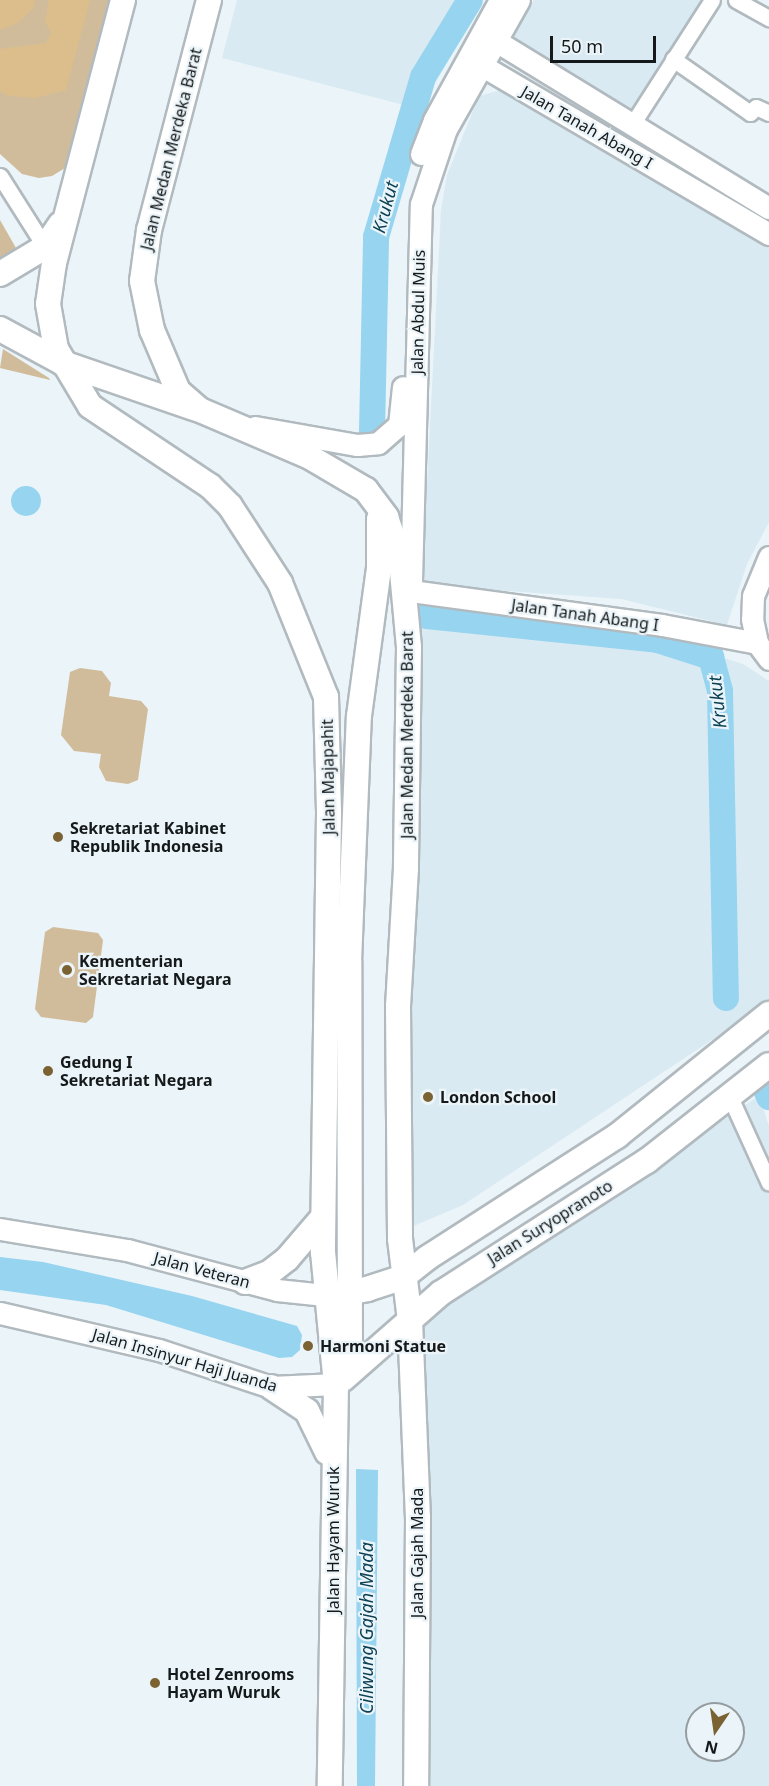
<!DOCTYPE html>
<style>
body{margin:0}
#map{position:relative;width:769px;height:1786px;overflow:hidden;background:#ebf4f9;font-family:"Noto Sans",sans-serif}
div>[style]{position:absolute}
.built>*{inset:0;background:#d9eaf2}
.green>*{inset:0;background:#d0bc9b}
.forest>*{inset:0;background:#dbbe8c}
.water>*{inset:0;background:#96d4f0}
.round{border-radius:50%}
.river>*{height:26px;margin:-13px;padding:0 13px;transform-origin:13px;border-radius:13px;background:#96d4f0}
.roads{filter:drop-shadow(2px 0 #b1babf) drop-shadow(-2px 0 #b1babf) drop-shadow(0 2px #b1babf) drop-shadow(0 -2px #b1babf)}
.street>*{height:15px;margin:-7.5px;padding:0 7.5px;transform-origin:7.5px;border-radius:7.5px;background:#fff}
.secondary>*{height:21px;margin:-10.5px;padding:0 10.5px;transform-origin:10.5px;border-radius:10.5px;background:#fff}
.primary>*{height:24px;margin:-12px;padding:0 12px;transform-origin:12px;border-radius:12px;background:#fff}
.dots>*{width:16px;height:16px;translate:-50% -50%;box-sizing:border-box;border:3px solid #ebf4f9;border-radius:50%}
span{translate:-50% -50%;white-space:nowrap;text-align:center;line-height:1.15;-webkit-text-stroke:4.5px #ebf4f9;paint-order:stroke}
.street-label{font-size:16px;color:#15191a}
.poi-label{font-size:16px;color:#15191a;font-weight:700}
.left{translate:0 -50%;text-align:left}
.water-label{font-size:18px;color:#0b4154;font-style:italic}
.north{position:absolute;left:685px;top:1702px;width:60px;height:60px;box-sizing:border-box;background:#ebf4f9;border:2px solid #959ca0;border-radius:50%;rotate:193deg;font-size:16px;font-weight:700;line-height:24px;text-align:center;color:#15191a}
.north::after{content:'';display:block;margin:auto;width:21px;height:27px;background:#7b6233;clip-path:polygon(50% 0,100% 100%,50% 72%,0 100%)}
.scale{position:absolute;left:550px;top:36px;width:106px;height:27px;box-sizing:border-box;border:3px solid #15191a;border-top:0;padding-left:8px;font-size:18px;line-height:21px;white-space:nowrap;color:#15191a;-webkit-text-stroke:4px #ebf4f9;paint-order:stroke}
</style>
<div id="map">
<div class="built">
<div style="clip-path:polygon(237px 0,459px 0,430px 44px,404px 105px,222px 58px)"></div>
<div style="clip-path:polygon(534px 0,718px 0,638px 124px,505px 40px)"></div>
<div style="clip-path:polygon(509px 88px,769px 243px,769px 522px,747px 564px,727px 625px,621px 599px,422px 585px,441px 210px,447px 175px,479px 96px)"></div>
<div style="clip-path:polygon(420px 626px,705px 652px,743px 664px,769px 681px,769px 1002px,463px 1205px,404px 1230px)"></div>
<div style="clip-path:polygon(evenodd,759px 1096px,769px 1126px,769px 1786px,421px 1786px,429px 1444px,423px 1316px,759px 1096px,697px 1714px,733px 1714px,733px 1750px,697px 1750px,697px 1714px)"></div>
</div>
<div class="green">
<div style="clip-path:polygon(0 0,113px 0,74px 155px,65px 168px,52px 176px,39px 178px,22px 174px,0 154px)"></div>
<div style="clip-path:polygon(0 220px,16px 248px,16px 253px,0 264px)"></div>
<div style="clip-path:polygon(3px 349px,49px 378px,50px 380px,0 368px)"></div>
<div style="clip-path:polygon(80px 668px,102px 671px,111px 683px,109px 696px,141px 701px,148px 709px,138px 780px,128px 784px,106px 781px,99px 767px,101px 754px,74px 751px,61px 735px,70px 672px)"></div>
<div style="clip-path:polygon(53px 927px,98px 933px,103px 940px,93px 1017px,86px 1023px,41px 1017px,35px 1009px,45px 932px)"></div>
</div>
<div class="forest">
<div style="clip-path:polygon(0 0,35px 0,33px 8px,18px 23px,0 30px)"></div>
<div style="clip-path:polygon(49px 0,90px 0,66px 90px,35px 98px,8px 96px,0 91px,0 49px,46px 43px,51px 33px,45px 22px)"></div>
</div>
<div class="water">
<div class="round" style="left:11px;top:486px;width:30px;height:30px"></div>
<div style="clip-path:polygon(0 1257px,43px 1262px,192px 1296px,297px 1326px,302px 1335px,300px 1350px,292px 1357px,279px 1358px,106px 1305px,0 1290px)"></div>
<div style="clip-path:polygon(356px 1469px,378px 1470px,375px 1786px,357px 1786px)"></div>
</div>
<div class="river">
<div style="left:372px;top:432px;width:195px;rotate:-88.8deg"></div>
<div style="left:376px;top:237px;width:167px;rotate:-73.6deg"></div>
<div style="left:423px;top:77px;width:90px;rotate:-58.6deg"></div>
<div style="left:427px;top:616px;width:232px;rotate:5.9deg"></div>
<div style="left:658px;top:640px;width:56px;rotate:17.8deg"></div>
<div style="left:711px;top:657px;width:35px;rotate:75deg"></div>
<div style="left:720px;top:691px;width:307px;rotate:88.9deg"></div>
<div style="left:765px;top:1087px;width:11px;rotate:68deg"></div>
</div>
<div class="roads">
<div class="street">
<div style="left:736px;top:0;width:38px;rotate:29deg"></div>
<div style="left:673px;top:59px;width:94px;rotate:35deg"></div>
<div style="left:750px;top:113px;width:8px;rotate:-45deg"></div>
<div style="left:756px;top:107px;width:14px;rotate:25deg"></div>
<div style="left:633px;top:123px;width:146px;rotate:-57.3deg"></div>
<div style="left:0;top:176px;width:84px;rotate:57.6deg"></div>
<div style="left:730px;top:1097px;width:94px;rotate:65.6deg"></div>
</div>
<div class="secondary">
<div style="left:483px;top:33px;width:335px;rotate:31.5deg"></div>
<div style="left:469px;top:58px;width:348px;rotate:30.4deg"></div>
<div style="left:421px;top:154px;width:36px;rotate:-69deg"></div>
<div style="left:434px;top:120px;width:137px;rotate:-61.2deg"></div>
<div style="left:255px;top:427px;width:104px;rotate:10deg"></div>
<div style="left:357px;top:445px;width:21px;rotate:-5deg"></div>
<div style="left:378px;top:443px;width:28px;rotate:-41deg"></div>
<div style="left:399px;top:425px;width:38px;rotate:-84deg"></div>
<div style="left:769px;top:557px;width:42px;rotate:112.3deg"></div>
<div style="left:753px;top:596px;width:23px;rotate:92deg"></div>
<div style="left:752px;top:619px;width:25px;rotate:78deg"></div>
<div style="left:757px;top:643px;width:20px;rotate:53deg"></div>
<div style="left:411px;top:581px;width:377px;rotate:-88.5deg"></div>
<div style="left:421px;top:204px;width:79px;rotate:-71.6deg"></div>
<div style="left:446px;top:129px;width:148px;rotate:-60.5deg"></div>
<div style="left:411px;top:591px;width:253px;rotate:7.7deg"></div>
<div style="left:662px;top:625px;width:97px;rotate:10.7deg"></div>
<div style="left:0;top:1229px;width:129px;rotate:9.4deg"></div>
<div style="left:127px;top:1250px;width:155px;rotate:14.9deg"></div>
<div style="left:277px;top:1290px;width:48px;rotate:5.9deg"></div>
<div style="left:0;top:1313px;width:163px;rotate:13.1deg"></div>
<div style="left:159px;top:1350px;width:118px;rotate:18.3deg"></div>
<div style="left:271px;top:1387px;width:65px;rotate:-2.6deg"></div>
</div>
<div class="primary">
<div style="left:123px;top:0;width:272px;rotate:104.7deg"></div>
<div style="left:54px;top:263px;width:41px;rotate:98.3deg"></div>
<div style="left:48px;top:304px;width:46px;rotate:79.9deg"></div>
<div style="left:56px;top:349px;width:66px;rotate:59.2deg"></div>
<div style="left:90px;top:406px;width:144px;rotate:33.7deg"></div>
<div style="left:210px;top:486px;width:28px;rotate:45deg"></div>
<div style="left:230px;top:506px;width:92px;rotate:57deg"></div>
<div style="left:280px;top:583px;width:123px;rotate:68deg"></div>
<div style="left:326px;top:697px;width:117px;rotate:88.5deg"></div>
<div style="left:329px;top:814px;width:438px;rotate:90.8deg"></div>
<div style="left:323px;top:1252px;width:133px;rotate:84.4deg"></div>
<div style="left:336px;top:1384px;width:402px;rotate:90.9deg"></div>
<div style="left:209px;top:0;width:238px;rotate:104.6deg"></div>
<div style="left:149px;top:230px;width:51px;rotate:97.8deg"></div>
<div style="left:142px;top:281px;width:50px;rotate:78.5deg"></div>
<div style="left:152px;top:330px;width:66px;rotate:66.9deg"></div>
<div style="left:178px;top:391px;width:29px;rotate:41deg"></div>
<div style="left:200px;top:410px;width:117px;rotate:23.1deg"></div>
<div style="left:308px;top:456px;width:67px;rotate:30.4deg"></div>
<div style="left:366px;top:490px;width:34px;rotate:53deg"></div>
<div style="left:386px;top:517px;width:46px;rotate:71.2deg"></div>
<div style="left:401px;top:561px;width:86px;rotate:84.7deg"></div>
<div style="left:409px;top:647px;width:221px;rotate:90.8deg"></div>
<div style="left:406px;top:868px;width:138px;rotate:93.3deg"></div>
<div style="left:398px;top:1006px;width:233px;rotate:89.5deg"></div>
<div style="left:400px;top:1239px;width:82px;rotate:83deg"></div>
<div style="left:410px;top:1320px;width:198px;rotate:87.7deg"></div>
<div style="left:418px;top:1518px;width:268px;rotate:90.4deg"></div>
<div style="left:0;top:274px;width:52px;rotate:-31deg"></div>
<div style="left:45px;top:247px;width:27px;rotate:-56deg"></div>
<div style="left:0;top:329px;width:72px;rotate:28.4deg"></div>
<div style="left:63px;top:363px;width:139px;rotate:19deg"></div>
<div style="left:245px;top:1282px;width:26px;rotate:-21deg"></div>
<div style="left:269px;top:1273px;width:23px;rotate:-38deg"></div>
<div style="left:287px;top:1259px;width:55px;rotate:-49.4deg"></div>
<div style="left:334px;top:1295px;width:34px;rotate:-10deg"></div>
<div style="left:367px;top:1289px;width:38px;rotate:-18deg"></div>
<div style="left:403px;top:1277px;width:31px;rotate:-38deg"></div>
<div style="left:427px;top:1258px;width:226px;rotate:-32.7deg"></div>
<div style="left:617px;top:1136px;width:195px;rotate:-38.8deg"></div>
<div style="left:350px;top:1361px;width:399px;rotate:-90.1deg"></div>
<div style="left:349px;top:962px;width:246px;rotate:-87.7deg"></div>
<div style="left:359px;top:716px;width:148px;rotate:-82.3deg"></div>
<div style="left:379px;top:569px;width:50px;rotate:-90deg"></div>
<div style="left:343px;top:1379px;width:130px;rotate:-41.3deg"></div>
<div style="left:441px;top:1293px;width:245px;rotate:-32.7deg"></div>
<div style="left:647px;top:1161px;width:155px;rotate:-38.2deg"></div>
<div style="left:271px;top:1387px;width:43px;rotate:33.7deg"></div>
<div style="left:307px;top:1411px;width:46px;rotate:64deg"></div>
</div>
</div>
<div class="dots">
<div style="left:58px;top:837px;background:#7b6233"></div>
<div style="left:67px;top:970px;background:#7b6233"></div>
<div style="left:48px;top:1071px;background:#7b6233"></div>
<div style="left:428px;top:1097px;background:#7b6233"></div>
<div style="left:308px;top:1346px;background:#7b6233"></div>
<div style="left:155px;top:1683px;background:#7b6233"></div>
</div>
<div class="street-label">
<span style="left:587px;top:127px;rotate:30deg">Jalan Tanah Abang I</span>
<span style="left:171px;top:149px;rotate:-76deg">Jalan Medan Merdeka Barat</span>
<span style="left:418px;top:312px;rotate:-89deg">Jalan Abdul Muis</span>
<span style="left:585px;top:615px;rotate:8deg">Jalan Tanah Abang I</span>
<span style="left:407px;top:735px;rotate:-90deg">Jalan Medan Merdeka Barat</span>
<span style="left:328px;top:777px;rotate:-91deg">Jalan Majapahit</span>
<span style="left:550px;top:1222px;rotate:-32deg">Jalan Suryopranoto</span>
<span style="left:202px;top:1270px;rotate:15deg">Jalan Veteran</span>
<span style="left:185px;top:1360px;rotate:16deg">Jalan Insinyur Haji Juanda</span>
<span style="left:333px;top:1540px;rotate:-90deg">Jalan Hayam Wuruk</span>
<span style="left:417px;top:1553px;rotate:-90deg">Jalan Gajah Mada</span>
</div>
<div class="poi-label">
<span class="left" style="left:70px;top:837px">Sekretariat Kabinet<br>Republik Indonesia</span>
<span class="left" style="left:79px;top:970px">Kementerian<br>Sekretariat Negara</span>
<span class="left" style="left:60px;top:1071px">Gedung I<br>Sekretariat Negara</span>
<span class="left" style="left:440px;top:1097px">London School</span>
<span class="left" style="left:320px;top:1346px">Harmoni Statue</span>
<span class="left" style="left:167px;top:1683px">Hotel Zenrooms<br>Hayam Wuruk</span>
</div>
<div class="water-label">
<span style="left:385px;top:207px;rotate:-75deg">Krukut</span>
<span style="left:717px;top:702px;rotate:-96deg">Krukut</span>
<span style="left:366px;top:1628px;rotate:-90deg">Ciliwung Gajah Mada</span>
</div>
<div class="north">N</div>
<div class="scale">50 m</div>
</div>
